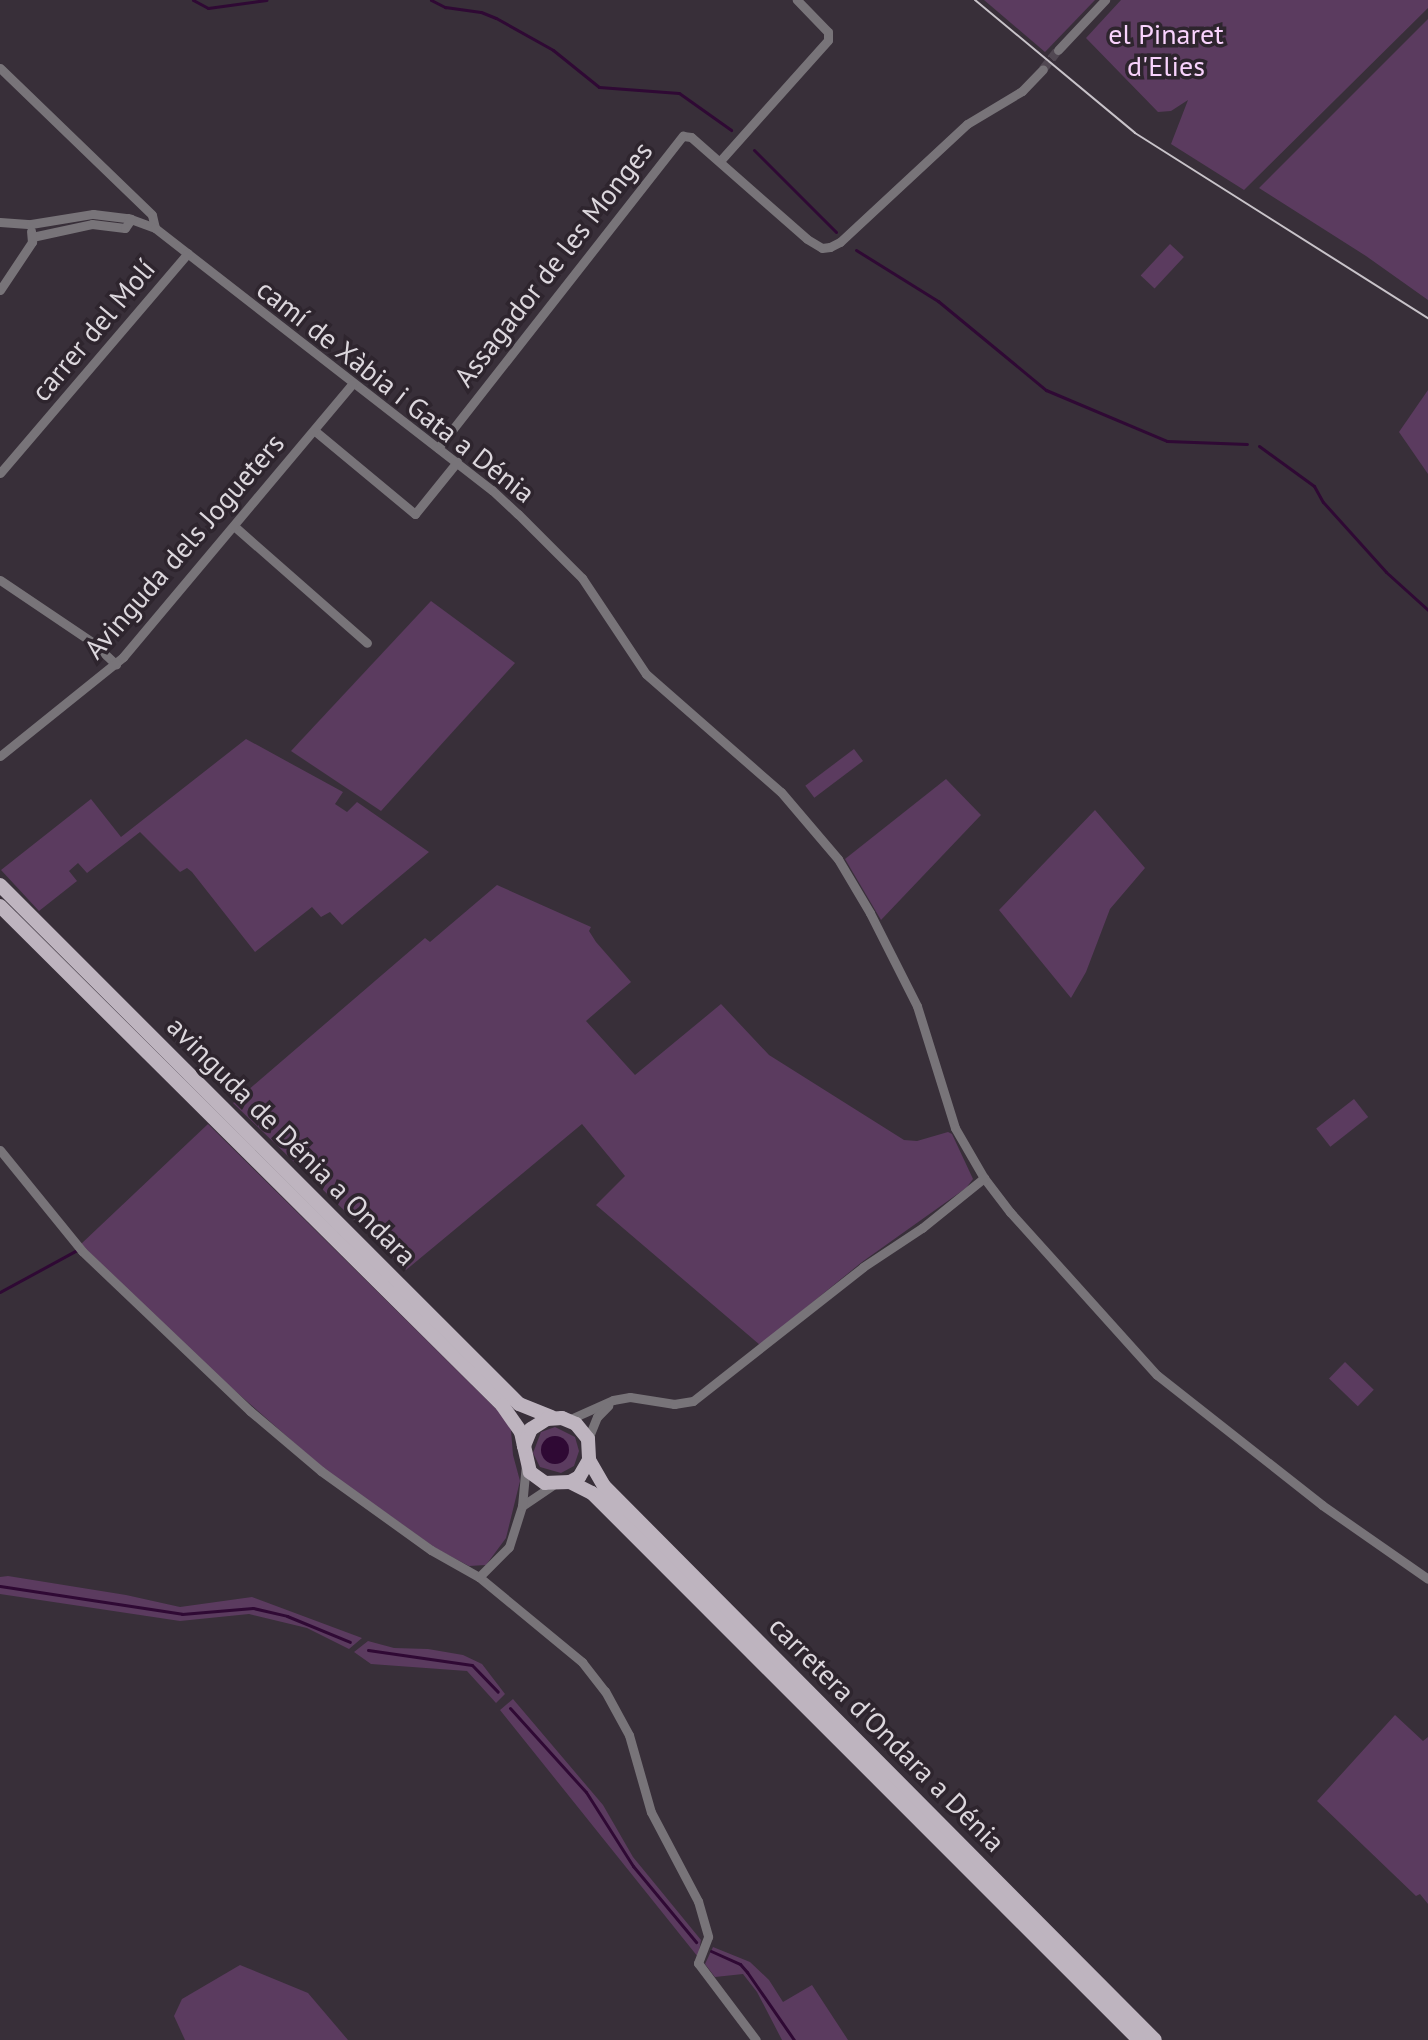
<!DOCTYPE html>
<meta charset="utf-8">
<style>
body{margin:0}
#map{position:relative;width:1428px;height:2040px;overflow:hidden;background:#382f39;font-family:"PT Sans",sans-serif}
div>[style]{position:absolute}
.green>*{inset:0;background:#5b3b5f;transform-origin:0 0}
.water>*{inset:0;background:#2f0934}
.round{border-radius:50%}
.stream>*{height:3px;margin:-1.5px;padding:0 1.5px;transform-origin:1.5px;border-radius:1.5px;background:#2f0934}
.street-tunnel>*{height:9px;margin-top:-4.5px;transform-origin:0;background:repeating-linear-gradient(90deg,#514852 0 9px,transparent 0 13.5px)}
.street>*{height:9px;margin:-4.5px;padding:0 4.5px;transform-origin:4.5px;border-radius:4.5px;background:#787479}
.primary>*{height:14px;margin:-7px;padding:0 7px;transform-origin:7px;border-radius:7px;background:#beb4bf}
.tram>*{height:2px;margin:-1px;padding:0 1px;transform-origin:1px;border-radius:1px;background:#c8c3c9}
span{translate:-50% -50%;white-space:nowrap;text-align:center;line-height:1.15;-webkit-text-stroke:7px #2e252e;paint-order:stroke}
.park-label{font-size:28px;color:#f9d3fd}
.street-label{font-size:28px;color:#dcd7dd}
</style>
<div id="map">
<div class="green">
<div style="clip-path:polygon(984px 0,1095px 0,1045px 52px)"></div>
<div style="clip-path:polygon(1121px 0,1428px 0,1428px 8px,1244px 190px,1171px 144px,1188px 100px,1171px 111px,1158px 112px,1086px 38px)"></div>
<div style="clip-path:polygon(1428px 19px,1428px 300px,1366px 256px,1259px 188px)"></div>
<div style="left:1170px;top:244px;width:19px;height:43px;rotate:43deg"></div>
<div style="clip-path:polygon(1428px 390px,1428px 474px,1399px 432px)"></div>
<div style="clip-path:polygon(431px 601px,515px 663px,381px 811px,291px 751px)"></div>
<div style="clip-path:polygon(246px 739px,343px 792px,335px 804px,347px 812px,357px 802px,429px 852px,342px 925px,330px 912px,321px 917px,312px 907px,255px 952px,192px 872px,187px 868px,180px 872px,140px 832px,87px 873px,78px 863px,69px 871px,77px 881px,39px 911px,1px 870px,91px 799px,121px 837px)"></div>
<div style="left:854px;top:749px;width:15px;height:61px;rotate:53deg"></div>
<div style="clip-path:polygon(946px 779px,981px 815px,881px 920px,845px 859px)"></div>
<div style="clip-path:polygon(1095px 810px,1145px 868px,1110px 909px,1086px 972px,1071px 998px,999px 910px)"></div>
<div style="clip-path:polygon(497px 885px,591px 927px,589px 931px,596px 942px,631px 982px,586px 1021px,635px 1075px,721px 1004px,769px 1055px,904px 1140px,917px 1141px,948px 1132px,952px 1134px,973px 1179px,966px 1188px,862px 1262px,760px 1345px,596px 1205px,625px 1176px,582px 1124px,406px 1270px,233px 1103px,425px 938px,430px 942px)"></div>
<div style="left:1354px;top:1099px;width:23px;height:48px;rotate:52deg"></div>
<div style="clip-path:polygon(208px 1124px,502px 1415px,511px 1430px,513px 1455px,520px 1481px,506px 1538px,486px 1565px,469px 1566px,437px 1549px,324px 1469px,193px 1354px,81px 1244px)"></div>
<div style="left:1345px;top:1362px;width:40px;height:23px;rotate:44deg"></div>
<div style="clip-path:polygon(555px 1427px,575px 1437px,579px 1451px,574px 1466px,561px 1473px,540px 1467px,533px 1453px,541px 1432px)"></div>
<div style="clip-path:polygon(8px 1576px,126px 1595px,180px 1607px,252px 1597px,362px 1638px,349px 1649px,307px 1628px,249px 1614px,180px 1621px,0 1594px,0 1577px)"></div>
<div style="clip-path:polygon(368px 1641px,394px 1648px,428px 1649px,463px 1655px,482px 1664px,505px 1694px,496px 1703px,467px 1671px,371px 1664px,354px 1652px)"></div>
<div style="clip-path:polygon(513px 1699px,603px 1805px,633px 1857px,701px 1940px,698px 1957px,500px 1710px)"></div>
<div style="clip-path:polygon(1395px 1715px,1423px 1741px,1428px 1737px,1428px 1904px,1420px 1894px,1416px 1896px,1317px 1801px)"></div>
<div style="clip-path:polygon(713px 1947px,750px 1962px,769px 1980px,783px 2002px,812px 1985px,848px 2040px,782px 2040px,757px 1992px,743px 1974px,715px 1977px,705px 1964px)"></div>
<div style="clip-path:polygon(240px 1965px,308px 1993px,348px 2040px,185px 2040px,174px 2016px,182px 1999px)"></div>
</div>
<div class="water">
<div class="round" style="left:541px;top:1436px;width:28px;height:28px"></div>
</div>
<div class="stream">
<div style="left:193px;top:0;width:17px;rotate:28deg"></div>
<div style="left:208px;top:8px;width:59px;rotate:-7.9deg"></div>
<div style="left:431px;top:0;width:16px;rotate:27deg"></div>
<div style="left:445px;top:7px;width:36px;rotate:8deg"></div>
<div style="left:481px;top:12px;width:16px;rotate:22deg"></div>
<div style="left:496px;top:18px;width:65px;rotate:29.3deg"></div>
<div style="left:553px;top:50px;width:59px;rotate:38.8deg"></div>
<div style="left:599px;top:87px;width:80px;rotate:4.3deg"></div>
<div style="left:679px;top:93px;width:64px;rotate:35.4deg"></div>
<div style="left:754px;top:150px;width:116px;rotate:45deg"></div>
<div style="left:856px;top:250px;width:97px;rotate:31.9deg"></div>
<div style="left:938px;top:301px;width:140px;rotate:39.5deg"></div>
<div style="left:1046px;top:390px;width:131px;rotate:22.9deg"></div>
<div style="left:1167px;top:441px;width:80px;rotate:2.1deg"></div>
<div style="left:1259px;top:446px;width:68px;rotate:36deg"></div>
<div style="left:1314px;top:486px;width:18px;rotate:61deg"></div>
<div style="left:1323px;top:502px;width:94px;rotate:48deg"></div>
<div style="left:1386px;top:572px;width:57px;rotate:42.1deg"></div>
<div style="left:0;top:1292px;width:88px;rotate:-28.6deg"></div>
<div style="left:0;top:1586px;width:184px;rotate:8.7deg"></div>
<div style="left:182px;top:1614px;width:71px;rotate:-4.8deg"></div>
<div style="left:253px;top:1608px;width:35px;rotate:13deg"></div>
<div style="left:287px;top:1616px;width:68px;rotate:22.4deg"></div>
<div style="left:368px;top:1650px;width:105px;rotate:8.2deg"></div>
<div style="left:472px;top:1665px;width:37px;rotate:46deg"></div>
<div style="left:510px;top:1708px;width:113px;rotate:47.9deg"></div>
<div style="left:586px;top:1792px;width:88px;rotate:57.6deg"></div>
<div style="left:633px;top:1866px;width:99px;rotate:50.3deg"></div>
<div style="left:711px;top:1951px;width:32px;rotate:24deg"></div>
<div style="left:740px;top:1964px;width:11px;rotate:49deg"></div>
<div style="left:747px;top:1972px;width:83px;rotate:55.3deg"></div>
</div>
<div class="street-tunnel">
<div style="left:1043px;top:69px;width:24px;rotate:-52deg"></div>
</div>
<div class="street">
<div style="left:1058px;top:50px;width:69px;rotate:-46.8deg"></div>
<div style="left:0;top:68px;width:211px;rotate:44deg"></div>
<div style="left:152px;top:215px;width:13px;rotate:77deg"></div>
<div style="left:720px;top:161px;width:162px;rotate:-48.2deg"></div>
<div style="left:828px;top:40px;width:8px;rotate:-90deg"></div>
<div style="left:828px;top:32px;width:45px;rotate:-134.1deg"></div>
<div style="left:0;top:222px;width:31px;rotate:4deg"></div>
<div style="left:31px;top:224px;width:63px;rotate:-9.2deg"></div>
<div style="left:93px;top:214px;width:35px;rotate:7deg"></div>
<div style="left:128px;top:218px;width:29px;rotate:20deg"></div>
<div style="left:155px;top:228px;width:427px;rotate:37.9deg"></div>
<div style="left:492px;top:490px;width:35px;rotate:43deg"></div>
<div style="left:518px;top:514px;width:91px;rotate:45deg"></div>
<div style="left:582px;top:578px;width:115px;rotate:56.3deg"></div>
<div style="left:646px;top:674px;width:179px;rotate:41.2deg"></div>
<div style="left:781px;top:792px;width:88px;rotate:49.6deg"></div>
<div style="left:838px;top:859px;width:63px;rotate:59.3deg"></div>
<div style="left:870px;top:913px;width:104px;rotate:63.2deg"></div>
<div style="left:917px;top:1006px;width:128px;rotate:72.7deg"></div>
<div style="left:955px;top:1128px;width:58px;rotate:59.9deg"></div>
<div style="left:984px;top:1178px;width:43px;rotate:52.6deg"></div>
<div style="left:1010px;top:1212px;width:219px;rotate:48deg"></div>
<div style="left:1157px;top:1375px;width:210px;rotate:38.2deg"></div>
<div style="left:1322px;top:1505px;width:129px;rotate:34.9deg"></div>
<div style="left:32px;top:237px;width:61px;rotate:-12.2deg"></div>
<div style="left:92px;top:224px;width:33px;rotate:7deg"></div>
<div style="left:125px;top:228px;width:11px;rotate:-56deg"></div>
<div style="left:0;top:290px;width:58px;rotate:-56.3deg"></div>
<div style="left:32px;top:242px;width:11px;rotate:-95deg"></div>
<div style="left:315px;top:431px;width:130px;rotate:39.7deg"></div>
<div style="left:415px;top:514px;width:67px;rotate:-51.1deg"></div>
<div style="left:438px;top:448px;width:397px;rotate:-51.9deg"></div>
<div style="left:683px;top:136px;width:8px;rotate:7deg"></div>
<div style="left:691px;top:137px;width:154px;rotate:41.3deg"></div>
<div style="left:807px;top:239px;width:17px;rotate:31deg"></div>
<div style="left:822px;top:248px;width:8px;rotate:-7deg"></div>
<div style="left:830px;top:247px;width:11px;rotate:-27deg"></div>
<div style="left:840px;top:242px;width:173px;rotate:-42.9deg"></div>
<div style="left:967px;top:124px;width:64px;rotate:-31deg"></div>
<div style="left:1022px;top:91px;width:30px;rotate:-46deg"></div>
<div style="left:0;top:473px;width:289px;rotate:-49.5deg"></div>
<div style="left:234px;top:526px;width:177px;rotate:41.3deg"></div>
<div style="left:0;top:580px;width:111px;rotate:34deg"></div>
<div style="left:92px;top:642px;width:33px;rotate:43deg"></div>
<div style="left:0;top:756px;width:158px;rotate:-38.8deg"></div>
<div style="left:123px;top:657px;width:356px;rotate:-50deg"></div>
<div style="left:0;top:1150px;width:130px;rotate:50.9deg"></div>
<div style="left:82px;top:1251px;width:232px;rotate:43.6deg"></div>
<div style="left:250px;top:1411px;width:93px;rotate:40.2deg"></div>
<div style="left:321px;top:1471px;width:135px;rotate:35.7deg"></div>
<div style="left:431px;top:1550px;width:55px;rotate:29.4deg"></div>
<div style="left:479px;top:1577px;width:134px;rotate:39.5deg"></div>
<div style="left:582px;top:1662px;width:37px;rotate:52deg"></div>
<div style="left:605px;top:1691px;width:50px;rotate:61.4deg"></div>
<div style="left:629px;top:1735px;width:80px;rotate:74.1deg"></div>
<div style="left:651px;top:1812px;width:101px;rotate:62.2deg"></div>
<div style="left:698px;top:1901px;width:37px;rotate:74deg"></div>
<div style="left:708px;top:1937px;width:28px;rotate:111deg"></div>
<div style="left:698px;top:1963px;width:96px;rotate:53deg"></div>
<div style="left:568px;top:1420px;width:49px;rotate:-24deg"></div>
<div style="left:613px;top:1400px;width:17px;rotate:-10deg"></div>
<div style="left:630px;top:1397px;width:45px;rotate:9deg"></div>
<div style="left:674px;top:1404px;width:19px;rotate:-9deg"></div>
<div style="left:693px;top:1401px;width:216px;rotate:-38.2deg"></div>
<div style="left:863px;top:1267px;width:71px;rotate:-33.5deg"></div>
<div style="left:922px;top:1228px;width:80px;rotate:-38.9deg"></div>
<div style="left:588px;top:1439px;width:24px;rotate:-68deg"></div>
<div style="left:597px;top:1417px;width:16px;rotate:-45deg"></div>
<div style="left:522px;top:1506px;width:36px;rotate:-34deg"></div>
<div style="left:479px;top:1577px;width:42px;rotate:-45deg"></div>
<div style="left:509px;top:1547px;width:43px;rotate:-72.4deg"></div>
<div style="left:522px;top:1506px;width:42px;rotate:-84.6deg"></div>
</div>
<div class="primary">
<div style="left:0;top:885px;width:734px;rotate:45deg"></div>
<div style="left:519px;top:1404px;width:35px;rotate:22deg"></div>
<div style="left:0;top:906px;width:708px;rotate:44.83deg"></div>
<div style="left:502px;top:1405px;width:33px;rotate:55deg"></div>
<div style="left:521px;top:1432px;width:14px;rotate:78deg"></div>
<div style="left:589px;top:1460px;width:20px;rotate:120deg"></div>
<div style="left:579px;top:1477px;width:10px;rotate:151deg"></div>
<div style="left:570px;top:1482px;width:25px;rotate:178deg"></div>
<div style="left:545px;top:1483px;width:19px;rotate:-144deg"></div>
<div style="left:530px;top:1472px;width:27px;rotate:-103deg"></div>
<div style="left:524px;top:1446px;width:18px;rotate:-68deg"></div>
<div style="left:531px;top:1429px;width:19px;rotate:-32deg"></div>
<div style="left:547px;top:1419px;width:15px;rotate:-4deg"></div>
<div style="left:562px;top:1418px;width:15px;rotate:23deg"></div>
<div style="left:576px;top:1424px;width:19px;rotate:51deg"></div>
<div style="left:588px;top:1439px;width:21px;rotate:87deg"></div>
<div style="left:589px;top:1460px;width:30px;rotate:60deg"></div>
<div style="left:604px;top:1486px;width:781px;rotate:45.16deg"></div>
<div style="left:570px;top:1482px;width:25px;rotate:27deg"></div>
<div style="left:592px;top:1493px;width:774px;rotate:45deg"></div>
</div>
<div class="tram">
<div style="left:975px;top:0;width:208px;rotate:39.7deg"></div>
<div style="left:1135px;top:133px;width:347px;rotate:32.3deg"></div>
</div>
<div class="park-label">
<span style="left:1166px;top:50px">el Pinaret<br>d'Elies</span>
</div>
<div class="street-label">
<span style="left:553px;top:264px;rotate:-52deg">Assagador de les Monges</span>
<span style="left:93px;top:330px;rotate:-50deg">carrer del Molí</span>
<span style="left:396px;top:391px;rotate:38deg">camí de Xàbia i Gata a Dénia</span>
<span style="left:184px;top:546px;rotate:-49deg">Avinguda dels Jogueters</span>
<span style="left:292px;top:1141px;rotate:45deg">avinguda de Dénia a Ondara</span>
<span style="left:887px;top:1734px;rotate:45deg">carretera d'Ondara a Dénia</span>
</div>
</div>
